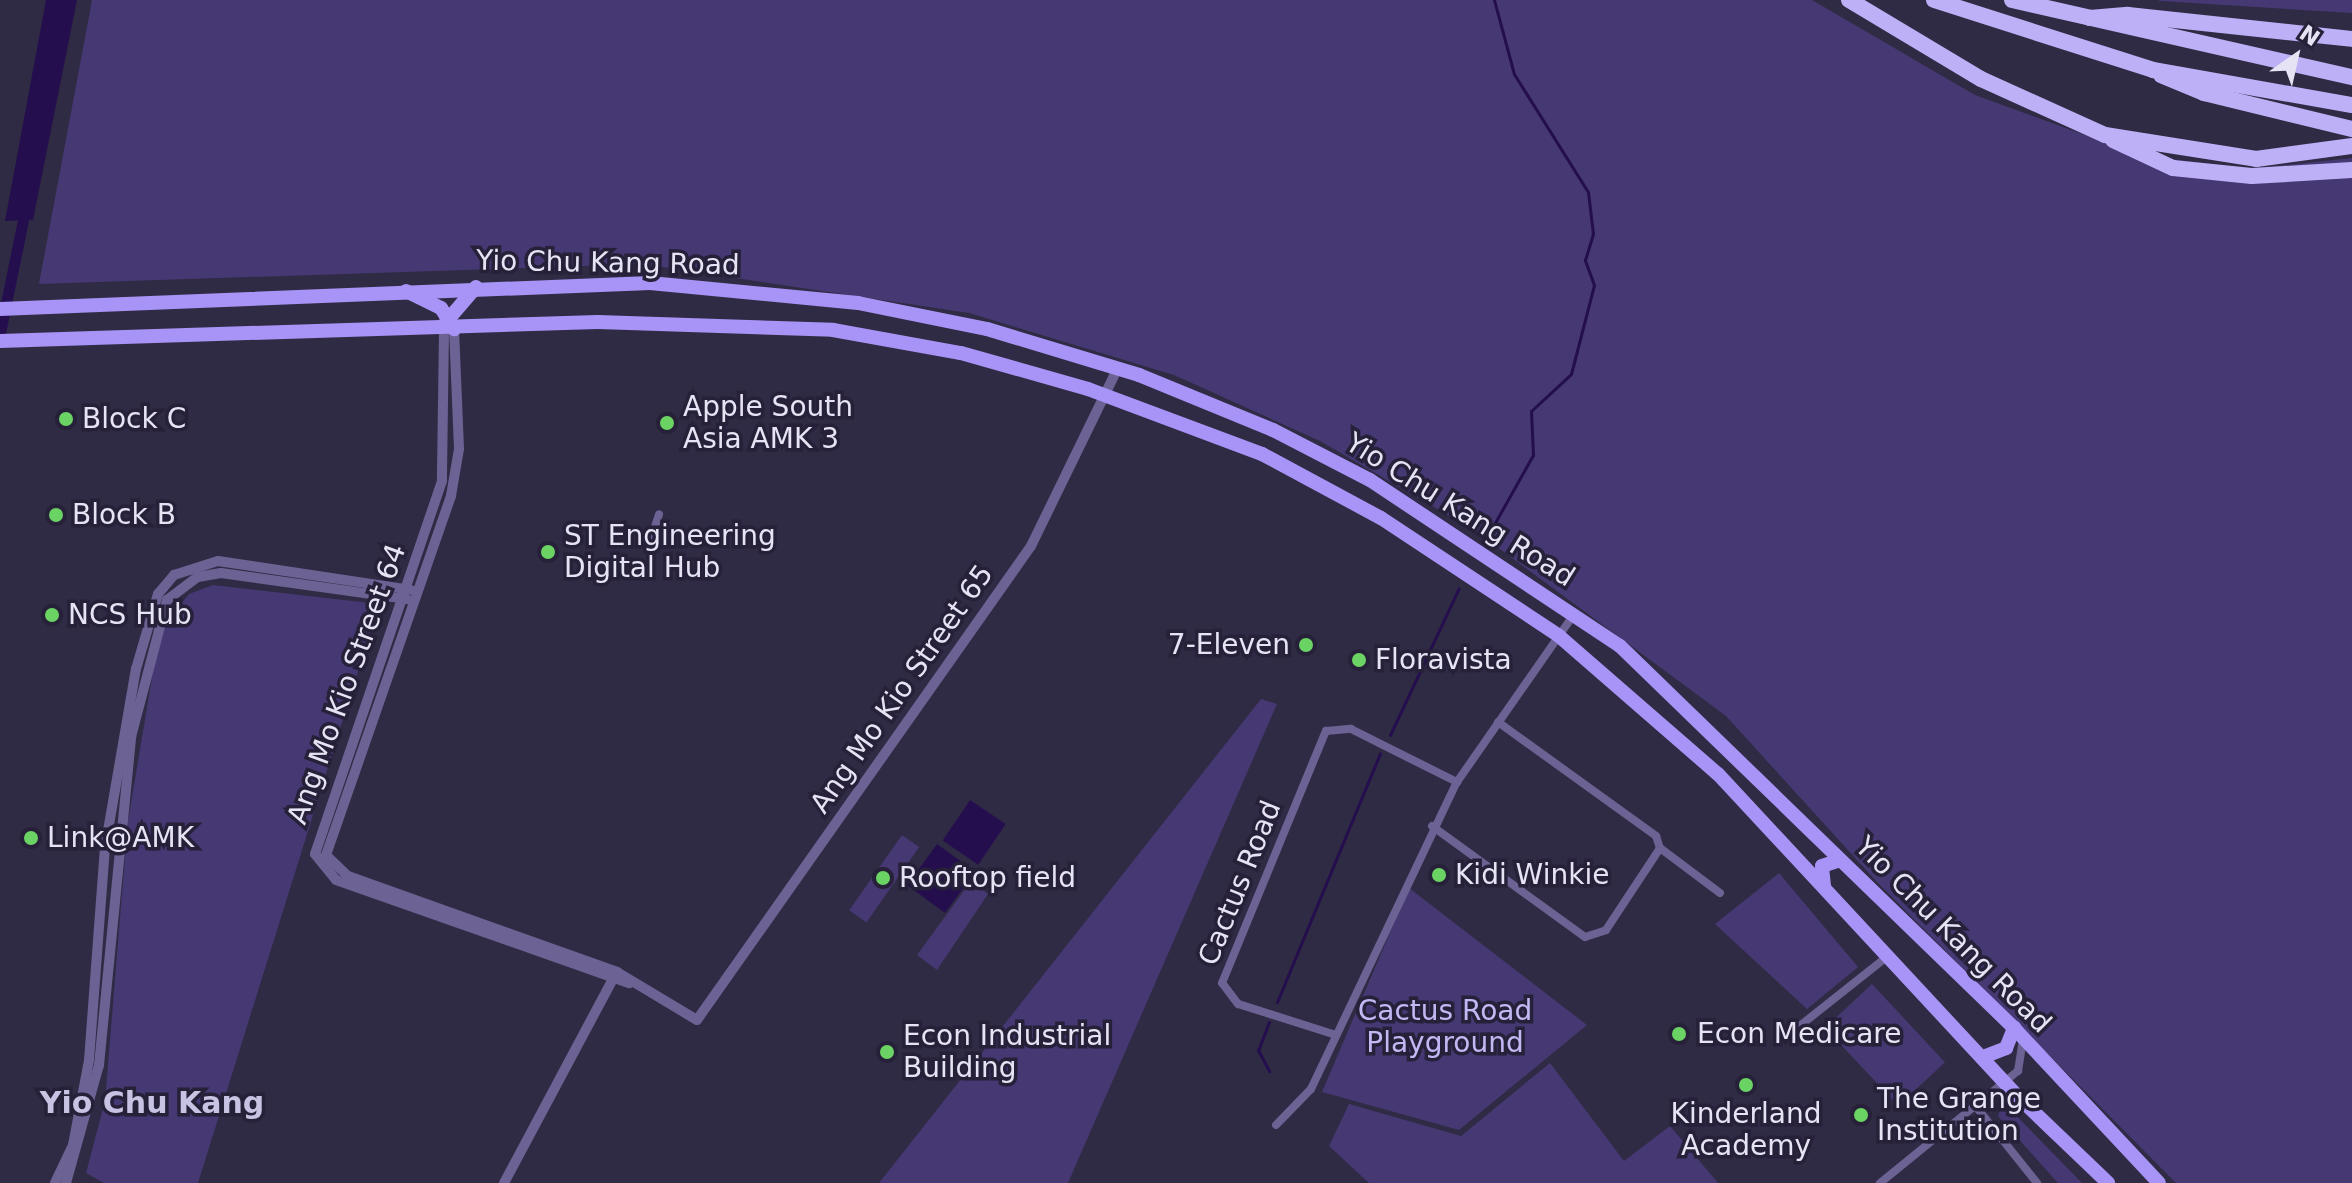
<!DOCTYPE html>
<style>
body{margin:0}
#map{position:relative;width:2352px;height:1183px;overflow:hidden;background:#302b44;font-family:"DejaVu Sans",sans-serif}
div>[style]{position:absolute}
.green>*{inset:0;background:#463872;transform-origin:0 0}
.water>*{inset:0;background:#240e4d;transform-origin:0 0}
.stream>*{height:3px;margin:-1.5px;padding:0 1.5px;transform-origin:1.5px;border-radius:1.5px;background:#240e4d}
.canal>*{height:11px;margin:-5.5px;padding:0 5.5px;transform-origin:5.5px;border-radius:5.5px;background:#240e4d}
.minor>*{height:8px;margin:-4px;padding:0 4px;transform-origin:4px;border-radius:4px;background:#6c6293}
.tertiary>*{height:10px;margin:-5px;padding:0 5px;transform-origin:5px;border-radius:5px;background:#6c6293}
.primary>*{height:14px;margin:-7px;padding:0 7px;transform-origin:7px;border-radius:7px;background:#a893f6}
.motorway>*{height:16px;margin:-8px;padding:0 8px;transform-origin:8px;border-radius:8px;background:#bdb0f7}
.dots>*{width:22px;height:22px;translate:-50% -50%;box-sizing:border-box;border:4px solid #262139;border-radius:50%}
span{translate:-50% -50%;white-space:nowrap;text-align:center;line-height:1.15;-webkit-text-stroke:7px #262139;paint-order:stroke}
.street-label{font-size:28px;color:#e6e4f4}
.poi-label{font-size:28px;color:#e6e4f4}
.left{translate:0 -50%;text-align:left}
.right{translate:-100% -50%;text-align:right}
.park-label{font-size:28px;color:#c2b8f3}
.neighbourhood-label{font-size:30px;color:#c8c3e2;font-weight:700}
.north{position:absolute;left:2256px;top:16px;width:80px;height:80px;-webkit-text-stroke:6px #262139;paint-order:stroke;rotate:34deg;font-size:22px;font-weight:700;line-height:32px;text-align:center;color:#e6e4f4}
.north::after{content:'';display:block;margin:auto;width:28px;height:36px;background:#e6e4f4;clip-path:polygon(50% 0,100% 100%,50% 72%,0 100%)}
</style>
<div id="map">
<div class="green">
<div style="clip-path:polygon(92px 0,1812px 0,1975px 95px,2140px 155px,2249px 169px,2352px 158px,2352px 1183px,2176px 1183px,1877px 882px,1726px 716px,1477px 532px,1320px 441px,1174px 375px,969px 313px,643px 264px,39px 284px)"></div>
<div style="clip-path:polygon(2158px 0,2352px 0,2352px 13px,2160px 1px)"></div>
<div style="clip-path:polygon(213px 585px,379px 604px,198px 1183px,104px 1183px,86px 1173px,105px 1101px,128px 821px,160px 630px,189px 594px)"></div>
<div style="clip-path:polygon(1261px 699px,1277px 704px,1068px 1183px,879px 1183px)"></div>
<div style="left:902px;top:835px;width:21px;height:92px;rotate:35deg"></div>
<div style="clip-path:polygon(1779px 873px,1858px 967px,1807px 1009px,1715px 924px)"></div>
<div style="clip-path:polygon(971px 881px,988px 894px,937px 970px,917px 955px)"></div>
<div style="clip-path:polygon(1409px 888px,1587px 1025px,1459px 1130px,1322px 1092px)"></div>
<div style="left:1872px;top:984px;width:107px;height:64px;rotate:47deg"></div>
<div style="clip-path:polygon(1550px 1063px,1624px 1161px,1670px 1126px,1718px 1183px,1369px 1183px,1329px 1146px,1349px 1104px,1461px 1136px)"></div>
<div style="clip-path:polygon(2003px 1102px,2082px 1183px,2058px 1183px,1998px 1116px)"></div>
</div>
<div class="water">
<div style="clip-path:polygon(46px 0,77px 0,33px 220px,5px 221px)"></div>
<div style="left:970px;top:800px;width:43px;height:49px;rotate:34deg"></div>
<div style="left:937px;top:844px;width:47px;height:51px;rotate:36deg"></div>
</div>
<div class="stream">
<div style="left:1492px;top:528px;width:84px;rotate:-60.7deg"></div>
<div style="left:1533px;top:455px;width:44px;rotate:-92.6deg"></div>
<div style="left:1531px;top:411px;width:54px;rotate:-42.8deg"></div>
<div style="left:1571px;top:374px;width:92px;rotate:-75.5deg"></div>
<div style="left:1594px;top:285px;width:27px;rotate:-110deg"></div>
<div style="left:1585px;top:260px;width:27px;rotate:-73deg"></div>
<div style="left:1593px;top:234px;width:42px;rotate:-96.8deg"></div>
<div style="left:1588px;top:192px;width:139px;rotate:-122.1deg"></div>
<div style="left:1514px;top:74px;width:77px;rotate:-105.1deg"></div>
<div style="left:1390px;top:735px;width:162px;rotate:-64.9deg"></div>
<div style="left:1277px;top:1002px;width:269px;rotate:-67.5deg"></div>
<div style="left:1269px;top:1022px;width:30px;rotate:111deg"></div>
<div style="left:1258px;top:1050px;width:24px;rotate:62deg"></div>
</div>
<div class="canal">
<div style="left:0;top:333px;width:115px;rotate:-78.5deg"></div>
</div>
<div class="minor">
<div style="left:651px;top:539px;width:26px;rotate:-72deg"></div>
<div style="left:1498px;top:722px;width:195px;rotate:35.8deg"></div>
<div style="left:1656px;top:836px;width:13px;rotate:72deg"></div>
<div style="left:1660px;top:848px;width:75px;rotate:36.9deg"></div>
<div style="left:1432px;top:826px;width:189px;rotate:36deg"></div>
<div style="left:1585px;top:937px;width:22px;rotate:-18deg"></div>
<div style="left:1606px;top:930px;width:98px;rotate:-56.6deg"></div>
<div style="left:1336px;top:1035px;width:103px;rotate:-162.4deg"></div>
<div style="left:1238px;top:1004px;width:26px;rotate:-127deg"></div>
<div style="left:1222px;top:983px;width:273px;rotate:-67.6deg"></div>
<div style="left:1326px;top:731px;width:25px;rotate:-5deg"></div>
<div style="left:1351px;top:729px;width:119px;rotate:26.6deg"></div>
<div style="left:1787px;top:1036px;width:129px;rotate:-38.4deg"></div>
<div style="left:1977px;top:1108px;width:96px;rotate:51.3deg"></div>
<div style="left:1276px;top:1125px;width:50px;rotate:-45.8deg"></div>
<div style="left:1311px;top:1089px;width:340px;rotate:-64.6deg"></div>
<div style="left:1457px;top:782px;width:206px;rotate:-55.1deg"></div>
<div style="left:1880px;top:1183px;width:178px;rotate:-39.1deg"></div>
<div style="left:2018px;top:1071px;width:32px;rotate:-81deg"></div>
</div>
<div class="tertiary">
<div style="left:454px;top:329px;width:120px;rotate:87.6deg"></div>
<div style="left:459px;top:449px;width:48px;rotate:99.7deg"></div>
<div style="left:451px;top:496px;width:380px;rotate:109.2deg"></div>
<div style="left:326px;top:855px;width:30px;rotate:44deg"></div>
<div style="left:348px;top:876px;width:286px;rotate:19.6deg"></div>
<div style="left:617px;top:972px;width:93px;rotate:31deg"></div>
<div style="left:697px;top:1020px;width:580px;rotate:-54.83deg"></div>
<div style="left:1031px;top:546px;width:198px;rotate:-64deg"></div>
<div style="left:444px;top:330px;width:151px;rotate:90.8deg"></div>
<div style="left:442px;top:481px;width:394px;rotate:108.8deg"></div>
<div style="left:315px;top:854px;width:33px;rotate:51deg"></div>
<div style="left:336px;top:880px;width:311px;rotate:19.4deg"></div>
<div style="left:55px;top:1183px;width:42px;rotate:-64.7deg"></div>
<div style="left:73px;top:1145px;width:86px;rotate:-79.3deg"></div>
<div style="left:89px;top:1060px;width:213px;rotate:-85.7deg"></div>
<div style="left:105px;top:848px;width:182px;rotate:-80.2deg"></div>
<div style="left:136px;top:669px;width:78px;rotate:-73.7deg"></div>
<div style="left:158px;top:594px;width:25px;rotate:-50deg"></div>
<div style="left:174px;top:575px;width:46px;rotate:-17.7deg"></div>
<div style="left:218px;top:561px;width:195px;rotate:8.5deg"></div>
<div style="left:66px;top:1183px;width:123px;rotate:-74.4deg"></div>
<div style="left:99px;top:1065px;width:330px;rotate:-84.4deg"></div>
<div style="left:131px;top:737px;width:142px;rotate:-75.3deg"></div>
<div style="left:167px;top:600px;width:39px;rotate:-37deg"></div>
<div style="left:198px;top:577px;width:23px;rotate:-10deg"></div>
<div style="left:221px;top:573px;width:188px;rotate:8deg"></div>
<div style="left:504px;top:1183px;width:234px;rotate:-61.9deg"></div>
</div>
<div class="primary">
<div style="left:406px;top:291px;width:39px;rotate:26deg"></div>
<div style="left:441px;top:308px;width:25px;rotate:58deg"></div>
<div style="left:0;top:309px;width:651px;rotate:-2.29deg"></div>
<div style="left:650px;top:283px;width:209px;rotate:5.5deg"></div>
<div style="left:858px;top:303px;width:132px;rotate:11.4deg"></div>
<div style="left:987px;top:329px;width:159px;rotate:16.8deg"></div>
<div style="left:1139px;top:375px;width:145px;rotate:22.3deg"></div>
<div style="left:1273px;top:430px;width:109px;rotate:27.3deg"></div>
<div style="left:1370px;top:480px;width:300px;rotate:33.6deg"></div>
<div style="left:1620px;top:646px;width:549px;rotate:44.11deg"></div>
<div style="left:2014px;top:1028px;width:212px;rotate:46.9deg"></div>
<div style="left:446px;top:322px;width:46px;rotate:-49.4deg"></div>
<div style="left:0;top:341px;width:598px;rotate:-1.82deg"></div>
<div style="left:598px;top:322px;width:235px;rotate:1.9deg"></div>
<div style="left:833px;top:330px;width:130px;rotate:10.2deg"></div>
<div style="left:961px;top:353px;width:132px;rotate:15.8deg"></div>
<div style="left:1088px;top:389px;width:186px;rotate:20.5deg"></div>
<div style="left:1262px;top:454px;width:135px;rotate:28.3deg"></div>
<div style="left:1381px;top:518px;width:214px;rotate:33.5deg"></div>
<div style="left:1559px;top:636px;width:211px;rotate:41deg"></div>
<div style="left:1718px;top:774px;width:437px;rotate:47.1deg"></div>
<div style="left:2015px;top:1094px;width:129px;rotate:43.7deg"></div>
<div style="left:1824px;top:886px;width:20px;rotate:-96deg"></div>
<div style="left:1822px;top:866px;width:19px;rotate:-18deg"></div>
<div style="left:1983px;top:1057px;width:25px;rotate:-21deg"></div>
<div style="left:2006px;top:1048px;width:22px;rotate:-68deg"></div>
</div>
<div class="motorway">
<div style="left:1849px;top:0;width:154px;rotate:30.9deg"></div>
<div style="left:1981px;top:79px;width:136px;rotate:24.3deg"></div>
<div style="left:2105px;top:135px;width:153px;rotate:9deg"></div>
<div style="left:2256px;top:159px;width:97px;rotate:-7.7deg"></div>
<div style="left:1934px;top:0;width:230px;rotate:17.7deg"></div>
<div style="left:2153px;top:70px;width:202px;rotate:10deg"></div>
<div style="left:2012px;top:0;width:349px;rotate:12.8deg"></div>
<div style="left:2090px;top:18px;width:38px;rotate:-5deg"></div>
<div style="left:2128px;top:15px;width:225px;rotate:6.1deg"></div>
<div style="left:2161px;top:75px;width:47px;rotate:22.7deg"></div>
<div style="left:2204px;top:93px;width:152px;rotate:13.7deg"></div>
<div style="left:2113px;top:140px;width:66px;rotate:25deg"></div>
<div style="left:2173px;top:168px;width:79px;rotate:5.8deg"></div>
<div style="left:2252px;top:176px;width:100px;rotate:-3.4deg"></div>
</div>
<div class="dots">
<div style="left:66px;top:419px;background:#6bd363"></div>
<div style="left:667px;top:423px;background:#6bd363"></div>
<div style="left:56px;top:515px;background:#6bd363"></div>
<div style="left:548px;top:552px;background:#6bd363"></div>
<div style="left:52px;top:615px;background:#6bd363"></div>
<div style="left:1306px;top:645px;background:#6bd363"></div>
<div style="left:1359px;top:660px;background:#6bd363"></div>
<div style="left:31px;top:838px;background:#6bd363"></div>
<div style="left:1439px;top:875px;background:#6bd363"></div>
<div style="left:883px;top:878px;background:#6bd363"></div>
<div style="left:1679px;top:1034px;background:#6bd363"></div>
<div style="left:887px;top:1052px;background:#6bd363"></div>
<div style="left:1746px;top:1085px;background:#6bd363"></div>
<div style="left:1861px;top:1115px;background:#6bd363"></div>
</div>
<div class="street-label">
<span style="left:608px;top:263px;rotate:1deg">Yio Chu Kang Road</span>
<span style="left:1460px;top:510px;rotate:32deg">Yio Chu Kang Road</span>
<span style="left:347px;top:684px;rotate:-70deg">Ang Mo Kio Street 64</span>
<span style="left:902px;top:689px;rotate:-55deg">Ang Mo Kio Street 65</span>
<span style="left:1240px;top:883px;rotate:-68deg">Cactus Road</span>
<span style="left:1953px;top:935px;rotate:45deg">Yio Chu Kang Road</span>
</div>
<div class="poi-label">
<span class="left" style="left:683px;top:423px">Apple South<br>Asia AMK 3</span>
<span class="left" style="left:82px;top:419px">Block C</span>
<span class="left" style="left:72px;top:515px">Block B</span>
<span class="left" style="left:564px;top:552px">ST Engineering<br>Digital Hub</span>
<span class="left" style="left:68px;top:615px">NCS Hub</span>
<span class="right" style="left:1290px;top:645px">7-Eleven</span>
<span class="left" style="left:1375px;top:660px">Floravista</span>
<span class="left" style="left:47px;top:838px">Link@AMK</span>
<span class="left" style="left:1455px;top:875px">Kidi Winkie</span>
<span class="left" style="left:899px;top:878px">Rooftop field</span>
<span class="left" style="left:1697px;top:1034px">Econ Medicare</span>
<span class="left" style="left:903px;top:1052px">Econ Industrial<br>Building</span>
<span class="left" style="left:1877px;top:1115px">The Grange<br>Institution</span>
<span style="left:1746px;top:1130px">Kinderland<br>Academy</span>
</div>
<div class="park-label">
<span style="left:1445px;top:1027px">Cactus Road<br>Playground</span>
</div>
<div class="neighbourhood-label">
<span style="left:152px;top:1103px">Yio Chu Kang</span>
</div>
<div class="north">N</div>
</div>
